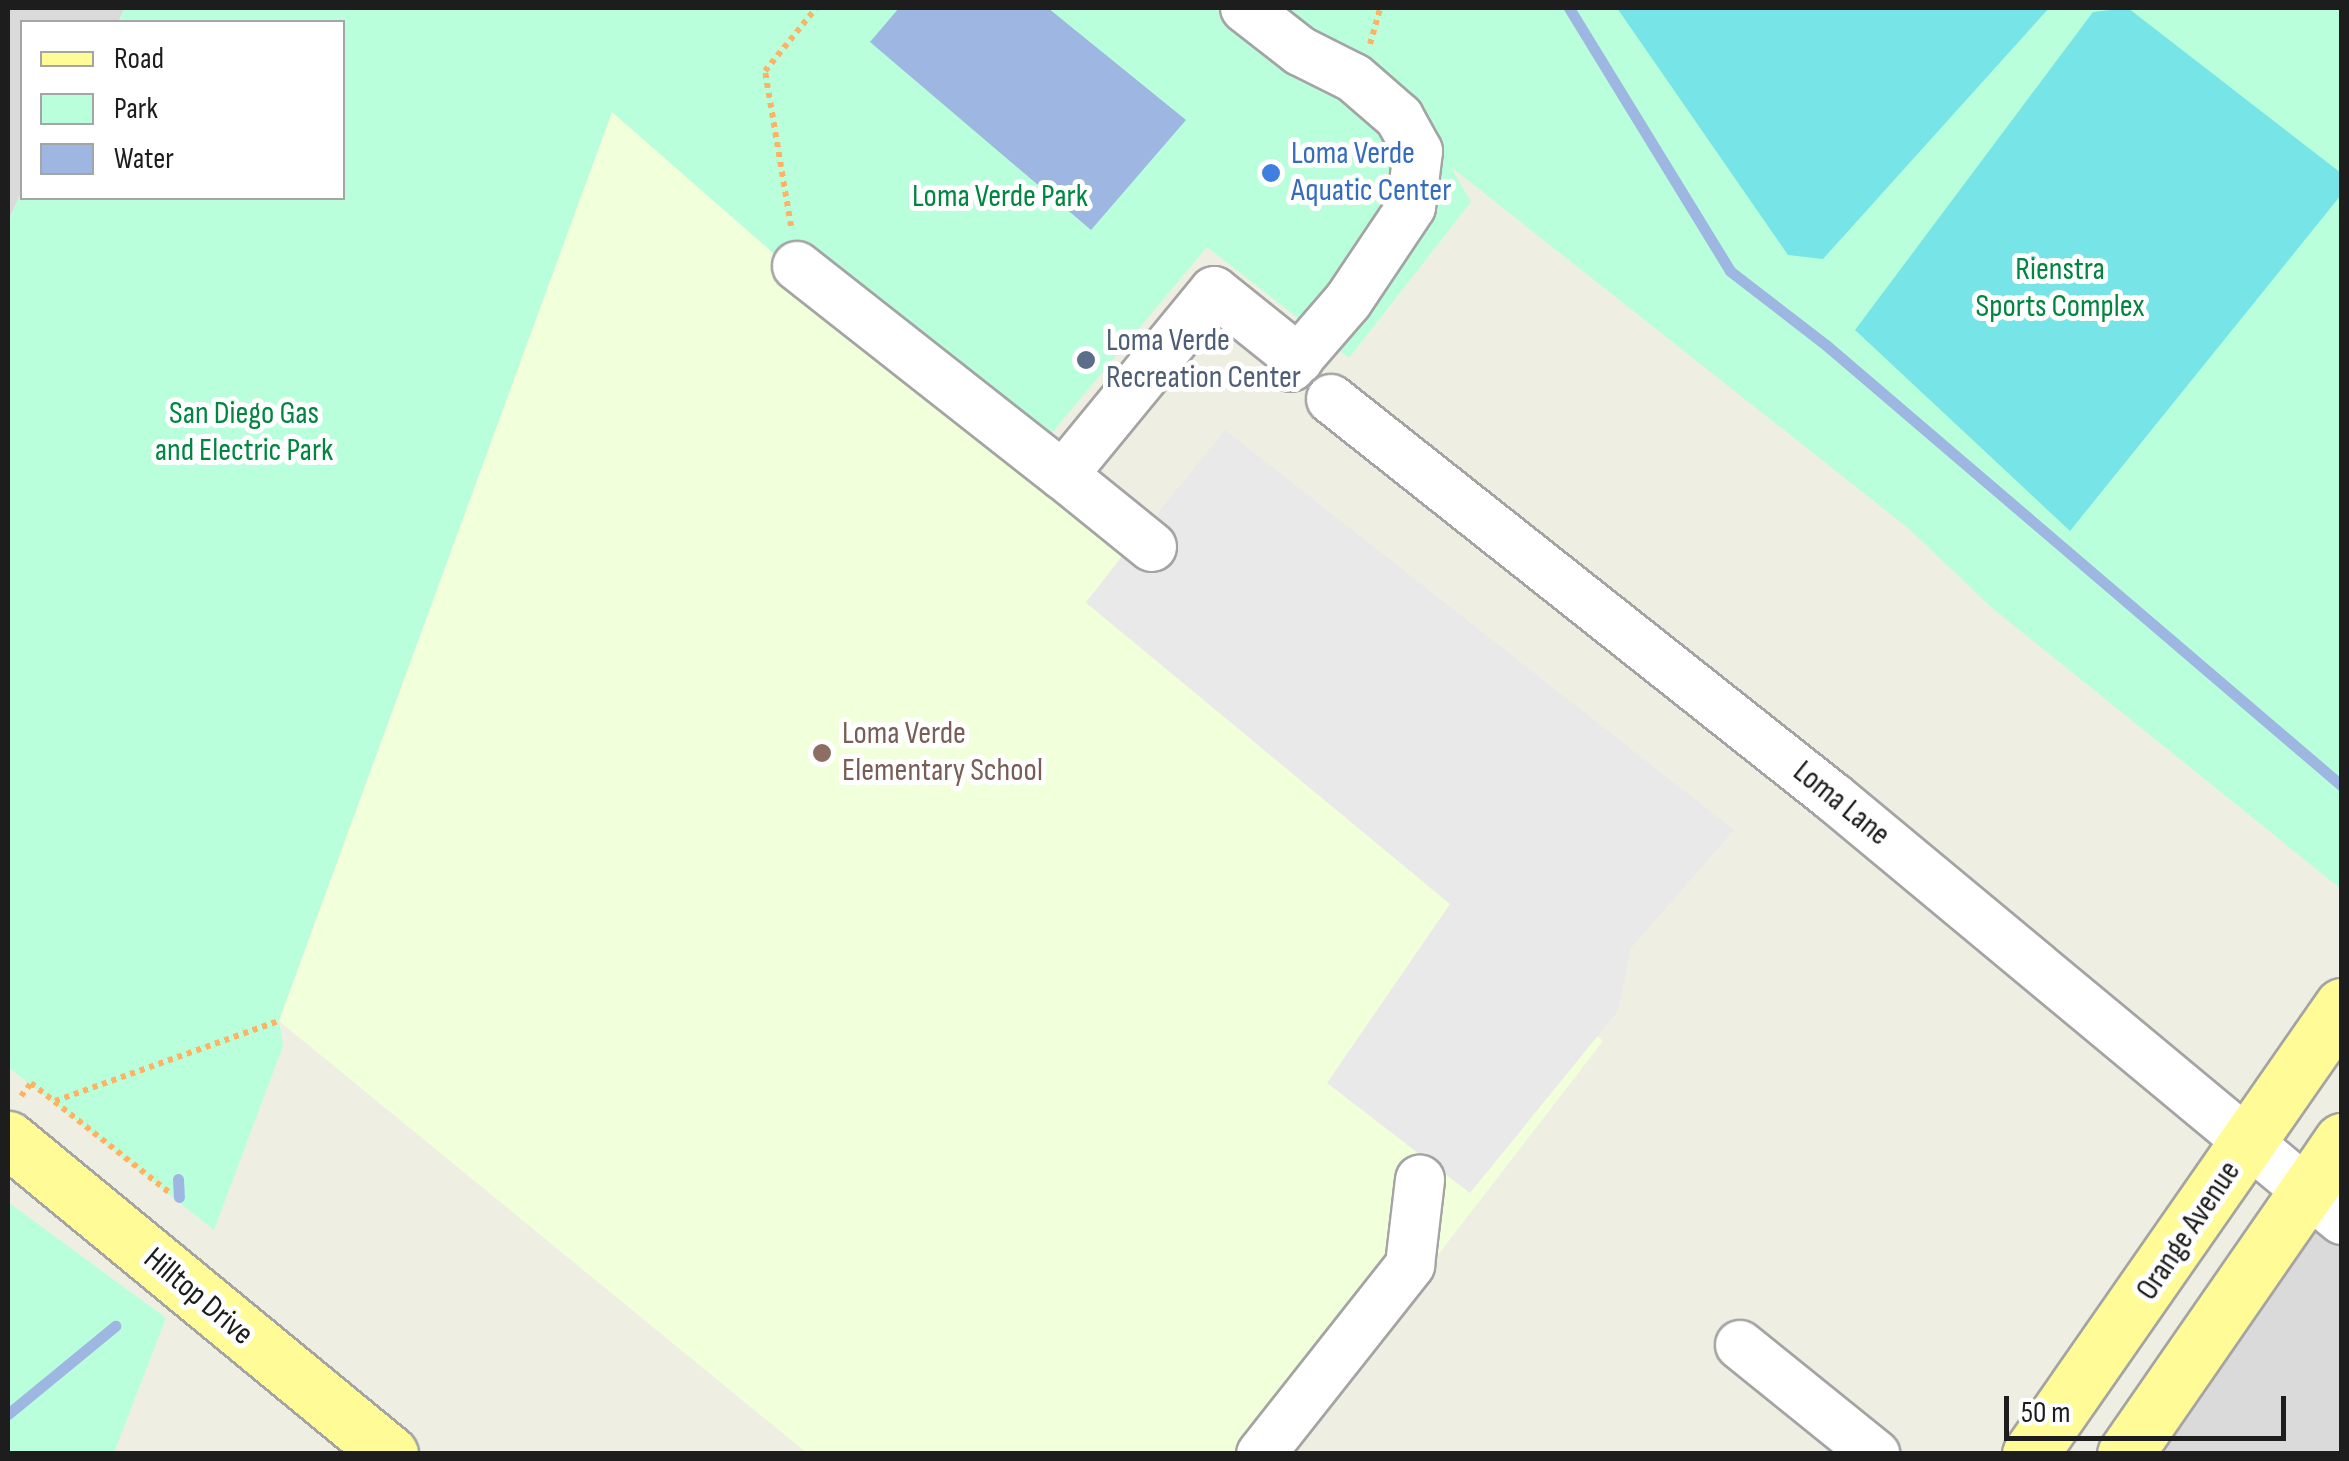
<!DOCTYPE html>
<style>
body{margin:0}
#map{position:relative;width:2349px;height:1461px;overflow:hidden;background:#eeefe2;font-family:"Sofia Sans Condensed",sans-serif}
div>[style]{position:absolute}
.residential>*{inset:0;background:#dbdada}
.education>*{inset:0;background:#f1ffdb}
.park>*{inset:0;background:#b9ffdb}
.pitch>*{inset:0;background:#77e5e7}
.parking>*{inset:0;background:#e9e9e9}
.water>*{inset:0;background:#9db7e2}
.stream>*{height:11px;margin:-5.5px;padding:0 5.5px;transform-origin:5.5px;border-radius:5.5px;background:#9db7e2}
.path>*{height:6px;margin-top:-3px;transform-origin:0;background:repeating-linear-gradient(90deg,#ffb263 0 5px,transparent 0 10px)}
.roads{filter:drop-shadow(2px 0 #a4a4a4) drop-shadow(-2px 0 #a4a4a4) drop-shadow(0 2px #a4a4a4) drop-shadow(0 -2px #a4a4a4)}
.minor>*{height:48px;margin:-24px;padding:0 24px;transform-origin:24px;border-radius:24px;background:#fff}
.major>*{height:55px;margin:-27.5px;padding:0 27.5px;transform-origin:27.5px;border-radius:27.5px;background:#fffc97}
.dots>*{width:28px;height:28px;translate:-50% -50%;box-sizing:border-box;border:5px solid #fff;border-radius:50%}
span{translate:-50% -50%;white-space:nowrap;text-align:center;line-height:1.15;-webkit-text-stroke:10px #fff;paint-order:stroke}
.shop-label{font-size:32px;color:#366cbe}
.left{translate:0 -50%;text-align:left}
.park-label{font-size:32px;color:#018641}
.service-label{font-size:32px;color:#4e5e75}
.education-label{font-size:32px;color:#785e54}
.street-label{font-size:32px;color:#1d1d1d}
.frame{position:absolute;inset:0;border:10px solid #1d1d1d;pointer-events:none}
.legend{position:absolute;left:20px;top:20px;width:325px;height:180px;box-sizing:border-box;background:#fff;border:2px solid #a5a5a5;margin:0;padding:12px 18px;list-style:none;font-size:30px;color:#1d1d1d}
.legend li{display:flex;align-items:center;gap:20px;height:50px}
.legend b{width:50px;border:2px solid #a5a5a5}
.scale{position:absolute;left:2004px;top:1396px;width:282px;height:45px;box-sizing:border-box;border:5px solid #1d1d1d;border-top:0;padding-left:12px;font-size:30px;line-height:35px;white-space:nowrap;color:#1d1d1d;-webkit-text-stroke:8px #fff;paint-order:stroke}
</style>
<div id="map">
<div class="residential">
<div style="clip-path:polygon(8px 8px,125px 8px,118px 22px,22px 22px,22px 191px,8px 221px)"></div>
<div style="clip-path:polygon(2341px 1196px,2341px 1453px,2148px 1453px)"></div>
</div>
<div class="education">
<div style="clip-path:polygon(612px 111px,1124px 553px,1086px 603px,1450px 904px,1603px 1041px,1285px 1453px,808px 1454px,279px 1021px)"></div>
</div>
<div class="park">
<div style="clip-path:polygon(125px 8px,2341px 8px,2341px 889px,1991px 607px,1908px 528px,1451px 167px,1471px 202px,1349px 358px,1207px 247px,1021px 470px,612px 112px,279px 1020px,283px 1046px,214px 1230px,8px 1067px,8px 221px,22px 191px,22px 198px,342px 198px,342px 22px,118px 22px)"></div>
<div style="clip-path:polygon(8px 1202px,166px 1318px,114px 1453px,8px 1453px)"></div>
</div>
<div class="pitch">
<div style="clip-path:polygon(1617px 8px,2049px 8px,1823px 259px,1788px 255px)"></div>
<div style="clip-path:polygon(2128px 8px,2341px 173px,2341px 195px,2070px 531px,1855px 330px,2093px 12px)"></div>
</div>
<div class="parking">
<div style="clip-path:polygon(1225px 430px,1734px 830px,1631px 948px,1618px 1011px,1470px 1193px,1327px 1083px,1450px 904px,1086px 602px)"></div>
</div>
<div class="water">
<div style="clip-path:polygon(899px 8px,1048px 8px,1186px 120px,1091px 230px,870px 42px)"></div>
</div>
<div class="stream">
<div style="left:1569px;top:8px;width:308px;rotate:58.5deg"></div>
<div style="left:1730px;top:271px;width:121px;rotate:37.6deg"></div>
<div style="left:1826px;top:345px;width:679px;rotate:40.52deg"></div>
<div style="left:178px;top:1179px;width:18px;rotate:87deg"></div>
<div style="left:8px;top:1414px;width:139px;rotate:-39.4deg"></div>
</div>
<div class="path">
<div style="left:1370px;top:44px;width:37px;rotate:-74deg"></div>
<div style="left:791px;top:226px;width:157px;rotate:-99.5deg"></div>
<div style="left:765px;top:71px;width:81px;rotate:-51deg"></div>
<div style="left:21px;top:1096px;width:16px;rotate:-52deg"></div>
<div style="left:31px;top:1083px;width:177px;rotate:38.4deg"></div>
<div style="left:55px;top:1101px;width:237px;rotate:-19.7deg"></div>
</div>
<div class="roads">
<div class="minor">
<div style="left:1245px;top:8px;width:70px;rotate:38deg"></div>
<div style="left:1300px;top:51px;width:60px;rotate:26.6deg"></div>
<div style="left:1354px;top:78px;width:60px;rotate:40.9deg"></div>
<div style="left:1399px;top:117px;width:39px;rotate:61deg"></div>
<div style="left:1418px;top:151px;width:56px;rotate:97.1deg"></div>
<div style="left:1411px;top:207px;width:113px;rotate:123.8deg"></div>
<div style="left:1348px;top:301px;width:87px;rotate:130.8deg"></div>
<div style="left:797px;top:266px;width:338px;rotate:38.2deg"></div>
<div style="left:1331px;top:399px;width:641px;rotate:38.41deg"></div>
<div style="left:1833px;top:797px;width:662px;rotate:39.73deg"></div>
<div style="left:1152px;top:547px;width:114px;rotate:-141deg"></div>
<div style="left:1063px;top:475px;width:238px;rotate:-50.6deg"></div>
<div style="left:1214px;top:291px;width:109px;rotate:38.7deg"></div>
<div style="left:1740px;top:1345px;width:174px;rotate:38.9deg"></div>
<div style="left:1261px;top:1454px;width:241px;rotate:-51.7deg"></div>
<div style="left:1410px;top:1265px;width:86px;rotate:-83.3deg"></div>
</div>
<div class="major">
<div style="left:8px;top:1139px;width:495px;rotate:39.5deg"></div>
<div style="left:2030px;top:1454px;width:546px;rotate:-55.15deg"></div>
<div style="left:2125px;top:1454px;width:381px;rotate:-55.3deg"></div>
</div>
</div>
<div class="dots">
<div style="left:1271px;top:173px;background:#3f7fe0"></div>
<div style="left:1086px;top:360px;background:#5c6f8a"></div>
<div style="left:822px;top:753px;background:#8d6e63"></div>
</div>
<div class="shop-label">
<span class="left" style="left:1291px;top:173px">Loma Verde<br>Aquatic Center</span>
</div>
<div class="park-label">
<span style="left:1000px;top:197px">Loma Verde Park</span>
<span style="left:2060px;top:289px">Rienstra<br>Sports Complex</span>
<span style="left:244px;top:433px">San Diego Gas<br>and Electric Park</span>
</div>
<div class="service-label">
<span class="left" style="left:1106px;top:360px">Loma Verde<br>Recreation Center</span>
</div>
<div class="education-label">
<span class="left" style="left:842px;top:753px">Loma Verde<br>Elementary School</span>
</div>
<div class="street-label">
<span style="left:1841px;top:804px;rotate:39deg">Loma Lane</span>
<span style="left:2189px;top:1231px;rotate:-56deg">Orange Avenue</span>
<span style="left:198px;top:1297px;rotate:40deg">Hilltop Drive</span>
</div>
<div class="frame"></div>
<ul class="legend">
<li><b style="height:12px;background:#fffc97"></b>Road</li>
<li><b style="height:28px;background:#b9ffdb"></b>Park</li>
<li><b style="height:28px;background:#9db7e2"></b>Water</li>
</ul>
<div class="scale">50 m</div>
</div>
